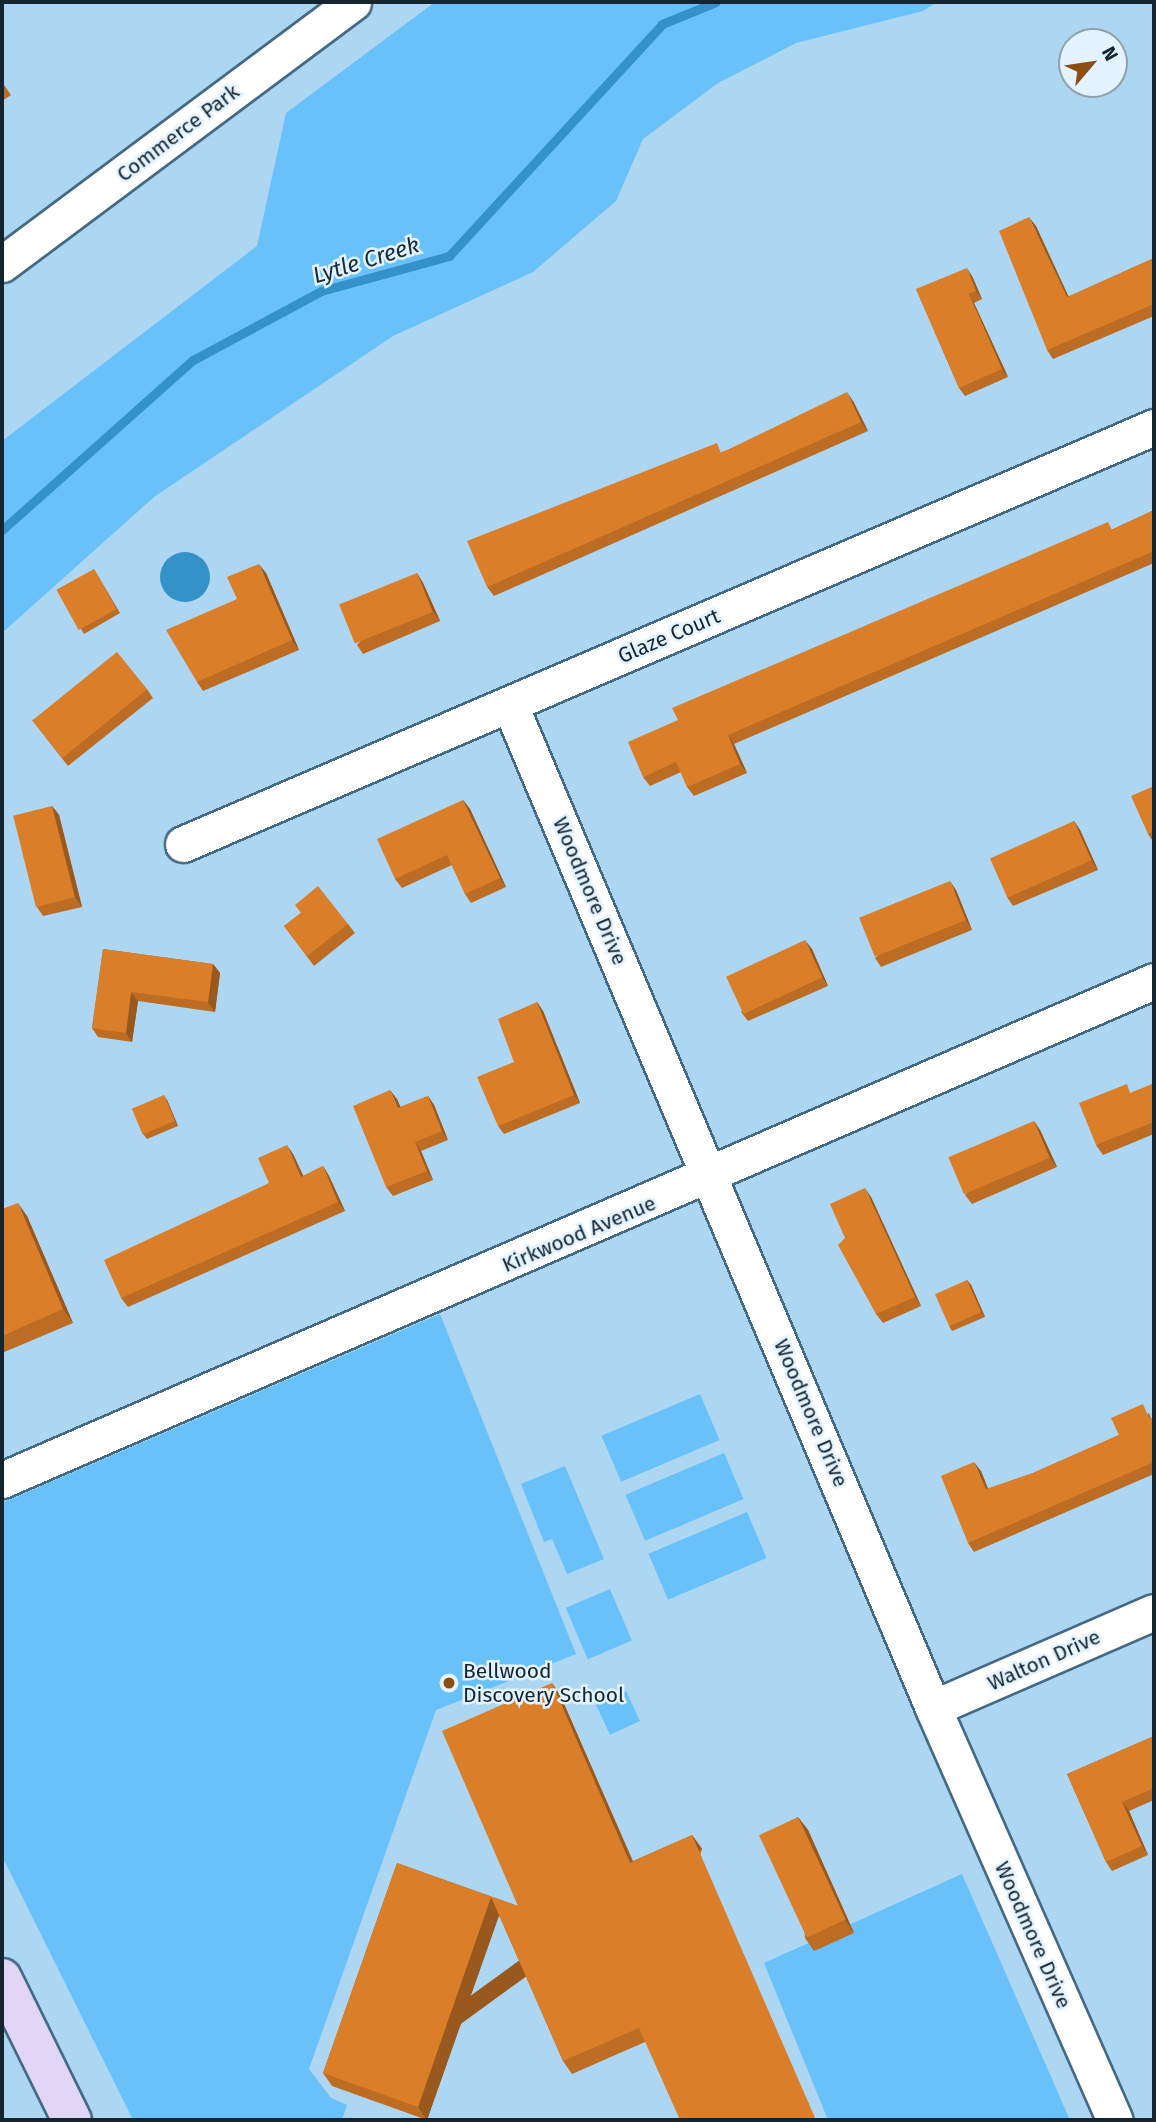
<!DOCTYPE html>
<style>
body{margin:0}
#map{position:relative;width:1156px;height:2122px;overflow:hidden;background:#add6f2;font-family:"Fira Sans",sans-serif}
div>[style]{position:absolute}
.green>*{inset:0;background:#68c1f8;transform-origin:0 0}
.water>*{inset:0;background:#3392c7}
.round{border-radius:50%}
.stream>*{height:9px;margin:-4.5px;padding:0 4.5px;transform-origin:4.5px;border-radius:4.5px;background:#3392c7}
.roads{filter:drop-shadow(2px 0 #446a83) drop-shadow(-2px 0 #446a83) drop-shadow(0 2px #446a83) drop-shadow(0 -2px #446a83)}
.minor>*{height:35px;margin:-17.5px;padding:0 17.5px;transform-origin:17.5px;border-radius:17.5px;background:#fff}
.secondary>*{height:38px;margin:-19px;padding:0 19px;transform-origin:19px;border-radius:19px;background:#e2d6f7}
.wall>*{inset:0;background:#bc6c23}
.shaded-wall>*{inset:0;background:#99581d;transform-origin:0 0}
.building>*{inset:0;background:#db7e29;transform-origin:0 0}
.dots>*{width:19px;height:19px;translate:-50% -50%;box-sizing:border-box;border:4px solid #e3f3ff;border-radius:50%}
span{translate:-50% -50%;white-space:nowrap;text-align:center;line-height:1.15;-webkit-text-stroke:5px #e3f3ff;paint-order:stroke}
.street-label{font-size:21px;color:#15252f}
.poi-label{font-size:21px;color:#15252f}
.left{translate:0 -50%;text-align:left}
.water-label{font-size:23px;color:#182d3a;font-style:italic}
.frame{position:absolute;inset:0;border:4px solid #15252f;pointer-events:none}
.north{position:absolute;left:1058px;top:28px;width:70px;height:70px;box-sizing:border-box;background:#e3f3ff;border:2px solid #91a1ac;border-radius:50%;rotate:61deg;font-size:19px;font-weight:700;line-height:28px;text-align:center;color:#15252f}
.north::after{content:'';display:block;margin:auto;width:24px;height:32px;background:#8c4e13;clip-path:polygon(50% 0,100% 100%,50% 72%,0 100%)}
</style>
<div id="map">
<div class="green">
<div style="clip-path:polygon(435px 2px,937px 2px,923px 11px,796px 43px,718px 83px,643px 139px,616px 201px,533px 272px,393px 336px,154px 497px,2px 633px,2px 441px,257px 246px,286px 113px)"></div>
<div style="clip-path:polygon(440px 1314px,576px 1654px,436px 1710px,309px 2069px,331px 2098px,347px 2105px,342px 2120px,133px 2120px,2px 1856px,2px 1503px)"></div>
<div style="left:700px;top:1394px;width:50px;height:107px;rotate:67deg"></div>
<div style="left:724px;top:1453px;width:50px;height:107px;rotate:67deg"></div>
<div style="clip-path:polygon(565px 1466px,604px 1559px,567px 1574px,552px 1539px,544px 1542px,521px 1484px)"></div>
<div style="left:747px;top:1512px;width:50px;height:107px;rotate:67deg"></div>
<div style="left:610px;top:1589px;width:56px;height:48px;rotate:67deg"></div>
<div style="left:626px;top:1691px;width:33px;height:33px;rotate:65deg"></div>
<div style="clip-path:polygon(962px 1874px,1070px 2120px,828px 2120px,764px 1963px)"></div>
</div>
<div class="water">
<div class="round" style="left:160px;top:552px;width:50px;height:50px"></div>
</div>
<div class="stream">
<div style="left:2px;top:530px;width:256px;rotate:-41.7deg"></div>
<div style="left:193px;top:360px;width:145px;rotate:-28.3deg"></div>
<div style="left:321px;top:291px;width:133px;rotate:-15.3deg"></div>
<div style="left:449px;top:256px;width:315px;rotate:-47.4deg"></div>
<div style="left:662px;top:24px;width:58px;rotate:-22.2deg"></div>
</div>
<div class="roads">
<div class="minor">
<div style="left:2px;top:264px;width:438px;rotate:-36.7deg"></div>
<div style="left:510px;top:705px;width:1089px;rotate:67.13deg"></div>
<div style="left:933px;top:1708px;width:450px;rotate:66.2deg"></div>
<div style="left:183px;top:844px;width:1057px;rotate:-23.24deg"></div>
<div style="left:2px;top:1480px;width:1255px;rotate:-23.42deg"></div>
<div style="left:933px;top:1708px;width:241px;rotate:-23.5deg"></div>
</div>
<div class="secondary">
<div style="left:2px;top:1978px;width:158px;rotate:63.8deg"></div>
</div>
</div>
<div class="wall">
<div style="clip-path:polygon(2px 82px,11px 95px,2px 101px)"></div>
<div style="clip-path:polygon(1036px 226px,1068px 297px,1154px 258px,1154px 316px,1053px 359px,1047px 350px)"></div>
<div style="clip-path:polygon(972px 276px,982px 299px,974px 303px,1008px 377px,965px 396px,959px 388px,916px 289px)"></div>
<div style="clip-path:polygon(853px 401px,868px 431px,494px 596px,487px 587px,722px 452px)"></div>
<div style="clip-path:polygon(1154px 510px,1154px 563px,734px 744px,747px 773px,694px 796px,687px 787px,681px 772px,650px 786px,643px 777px,1113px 529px)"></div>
<div style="clip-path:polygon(94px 569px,120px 613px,84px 634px,81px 629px)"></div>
<div style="clip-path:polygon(266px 573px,299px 650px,203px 691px,197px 682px,237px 599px)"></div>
<div style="clip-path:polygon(417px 573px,423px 583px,440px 621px,363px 654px,357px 645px)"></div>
<div style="clip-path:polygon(147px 689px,153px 698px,68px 766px,32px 720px)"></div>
<div style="clip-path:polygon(1154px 786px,1154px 843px,1148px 834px)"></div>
<div style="clip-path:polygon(463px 800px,470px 809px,506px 887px,471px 903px,465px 894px,452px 865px,402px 888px,395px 879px)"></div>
<div style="clip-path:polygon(52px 806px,59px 815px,82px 907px,43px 916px,37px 907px)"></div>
<div style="clip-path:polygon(1074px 821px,1080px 830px,1098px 870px,1013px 906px,1007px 897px)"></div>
<div style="clip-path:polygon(956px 890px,972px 930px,881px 967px,875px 958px)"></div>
<div style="clip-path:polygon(301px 913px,348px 924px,355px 933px,314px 966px,284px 926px)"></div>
<div style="clip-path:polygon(103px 949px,213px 964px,220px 973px,215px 1012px,138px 1001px,132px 1042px,98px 1037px,92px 1028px)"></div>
<div style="clip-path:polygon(812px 949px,828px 986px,748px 1021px,741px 1012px)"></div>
<div style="clip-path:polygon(537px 1002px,543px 1011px,580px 1103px,504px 1134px,498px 1126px,514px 1062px)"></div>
<div style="clip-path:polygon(1154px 1087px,1154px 1134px,1103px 1155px,1096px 1145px,1133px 1092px)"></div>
<div style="clip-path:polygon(428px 1096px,434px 1105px,448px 1140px,421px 1151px,433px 1180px,393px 1196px,386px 1187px,397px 1099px,400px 1107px)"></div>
<div style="clip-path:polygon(167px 1100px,178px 1126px,147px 1139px,143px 1134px)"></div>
<div style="clip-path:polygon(1034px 1121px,1040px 1130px,1057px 1167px,972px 1204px,965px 1195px)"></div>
<div style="clip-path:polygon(293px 1154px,303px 1176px,323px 1166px,329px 1176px,345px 1211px,128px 1307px,121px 1298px,269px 1183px)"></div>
<div style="clip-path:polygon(871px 1197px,921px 1306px,883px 1323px,876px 1314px,845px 1238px)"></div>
<div style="clip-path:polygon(2px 1209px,27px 1216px,73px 1323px,2px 1353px)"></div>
<div style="clip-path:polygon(967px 1280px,971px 1285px,985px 1317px,952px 1331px,949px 1326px)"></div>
<div style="clip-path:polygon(1149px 1413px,1151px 1418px,1154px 1418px,1154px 1474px,974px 1552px,968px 1543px,981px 1471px,988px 1489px,1033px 1473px,1119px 1435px)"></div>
<div style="clip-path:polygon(552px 1683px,561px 1697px,633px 1861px,692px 1835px,702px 1849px,645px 2042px,572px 2074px,563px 2061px,499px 1915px,427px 2120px,332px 2086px,323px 2073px,397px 1863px,518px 1906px)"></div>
<div style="clip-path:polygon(1154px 1736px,1154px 1800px,1129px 1811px,1148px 1855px,1112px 1871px,1106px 1862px,1067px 1774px)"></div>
<div style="clip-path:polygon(798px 1817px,808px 1830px,854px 1933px,814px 1951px,805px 1938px)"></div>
</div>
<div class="shaded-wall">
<div style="clip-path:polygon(1029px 217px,1036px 226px,1073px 306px,1067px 297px)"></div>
<div style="clip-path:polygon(967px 268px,972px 276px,982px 299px,976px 291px)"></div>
<div style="clip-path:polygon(969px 294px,974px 303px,1008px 377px,1002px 369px)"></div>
<div style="clip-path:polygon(847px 392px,853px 401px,868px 431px,861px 422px)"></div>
<div style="clip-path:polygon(259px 564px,266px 573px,299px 650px,292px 640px)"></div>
<div style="clip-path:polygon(417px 573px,423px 583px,440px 621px,433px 612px)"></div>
<div style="clip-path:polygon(728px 735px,734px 744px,747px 773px,740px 764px)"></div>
<div style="clip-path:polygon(463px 800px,470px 809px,506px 887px,500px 878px)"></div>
<div style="clip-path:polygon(52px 806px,59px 815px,82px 907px,75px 897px)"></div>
<div style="clip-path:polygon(1074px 821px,1080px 830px,1098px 870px,1091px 860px)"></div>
<div style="clip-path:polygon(950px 881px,956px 890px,972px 930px,966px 920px)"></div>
<div style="clip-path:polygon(805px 940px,812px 949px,828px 986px,822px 977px)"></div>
<div style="clip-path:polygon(213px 964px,220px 973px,215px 1012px,208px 1002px)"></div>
<div style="clip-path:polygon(131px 992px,138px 1001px,132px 1042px,126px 1033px)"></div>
<div style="clip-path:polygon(537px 1002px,543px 1011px,580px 1103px,574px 1095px)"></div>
<div style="clip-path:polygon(390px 1090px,397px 1099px,405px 1117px,398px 1108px)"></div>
<div style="clip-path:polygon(164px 1095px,167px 1100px,178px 1126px,175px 1121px)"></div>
<div style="clip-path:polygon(428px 1096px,434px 1105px,448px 1140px,442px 1131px)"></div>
<div style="clip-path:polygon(1034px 1121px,1040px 1130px,1057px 1167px,1050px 1158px)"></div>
<div style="clip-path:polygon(415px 1142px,421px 1151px,433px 1180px,427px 1171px)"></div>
<div style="clip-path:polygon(287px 1145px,293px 1154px,308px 1186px,301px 1177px)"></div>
<div style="clip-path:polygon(323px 1166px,329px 1176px,345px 1211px,338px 1202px)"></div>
<div style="clip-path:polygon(865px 1188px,871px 1197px,921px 1306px,915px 1297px)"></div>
<div style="clip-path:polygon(18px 1203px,27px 1216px,73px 1323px,63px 1309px)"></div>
<div style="clip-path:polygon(967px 1280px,971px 1285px,985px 1317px,981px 1312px)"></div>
<div style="clip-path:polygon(974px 1462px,981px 1471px,992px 1499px,986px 1489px)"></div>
<div style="clip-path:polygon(552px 1683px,561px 1697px,639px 1876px,630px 1863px)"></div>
<div style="clip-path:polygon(1122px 1802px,1129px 1811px,1148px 1855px,1142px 1846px)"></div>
<div style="clip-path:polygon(798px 1817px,808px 1830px,854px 1933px,845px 1920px)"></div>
<div style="left:692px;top:1835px;width:17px;height:311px;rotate:54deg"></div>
<div style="clip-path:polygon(491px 1897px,501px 1910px,427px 2120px,418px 2107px)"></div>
</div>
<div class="building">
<div style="clip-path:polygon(1029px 217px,1067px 297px,1154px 258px,1154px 304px,1047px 350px,999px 231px)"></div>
<div style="clip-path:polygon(967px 268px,976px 291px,969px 294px,1002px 369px,959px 388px,916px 289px)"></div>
<div style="clip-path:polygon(847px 392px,861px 422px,487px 587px,467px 541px,717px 443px,721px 453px)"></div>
<div style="clip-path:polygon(1154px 510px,1154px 551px,728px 735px,740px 764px,687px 787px,676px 762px,643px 777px,628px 742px,678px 720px,672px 708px,1108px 522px,1112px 530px)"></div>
<div style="clip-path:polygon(259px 564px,292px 640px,197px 682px,166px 630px,237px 599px,227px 577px)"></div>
<div style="left:94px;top:569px;width:46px;height:43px;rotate:61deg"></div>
<div style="left:417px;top:573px;width:42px;height:84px;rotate:68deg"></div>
<div style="left:117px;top:652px;width:48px;height:109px;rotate:51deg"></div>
<div style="clip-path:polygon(1154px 786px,1154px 831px,1148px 834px,1131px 796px)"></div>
<div style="clip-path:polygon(463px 800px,500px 878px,465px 894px,447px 855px,395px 879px,377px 839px)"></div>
<div style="left:52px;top:806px;width:94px;height:40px;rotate:76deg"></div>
<div style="left:1074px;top:821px;width:43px;height:92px;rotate:66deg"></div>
<div style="left:950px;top:881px;width:42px;height:98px;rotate:68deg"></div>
<div style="clip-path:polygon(318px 886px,348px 924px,307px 956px,284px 926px,301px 913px,295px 905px)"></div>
<div style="left:805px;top:940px;width:41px;height:87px;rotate:65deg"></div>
<div style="clip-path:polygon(103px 949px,213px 964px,208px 1002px,131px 992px,126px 1033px,92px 1028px)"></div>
<div style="clip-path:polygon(537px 1002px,574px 1095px,498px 1126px,477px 1077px,514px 1062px,498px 1019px)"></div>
<div style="clip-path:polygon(1127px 1084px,1130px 1093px,1152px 1084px,1154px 1089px,1154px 1122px,1096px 1145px,1079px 1103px)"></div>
<div style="clip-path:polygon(390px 1090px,398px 1108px,428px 1096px,442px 1131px,415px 1142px,427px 1171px,386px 1187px,353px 1106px)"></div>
<div style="left:164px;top:1095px;width:28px;height:35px;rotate:67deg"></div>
<div style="left:1034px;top:1121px;width:40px;height:93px;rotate:67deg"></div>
<div style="clip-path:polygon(287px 1145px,301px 1177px,323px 1166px,338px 1202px,121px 1298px,104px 1260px,269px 1183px,258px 1158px)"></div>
<div style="clip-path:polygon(865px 1188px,915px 1297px,876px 1314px,838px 1245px,845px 1238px,830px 1204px)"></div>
<div style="clip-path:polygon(18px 1203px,63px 1309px,2px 1336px,2px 1209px)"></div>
<div style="left:967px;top:1280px;width:35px;height:35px;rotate:66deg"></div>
<div style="clip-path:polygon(1143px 1404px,1149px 1418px,1154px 1418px,1154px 1462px,968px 1543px,941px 1476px,974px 1462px,986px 1489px,1033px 1473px,1119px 1435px,1111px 1418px)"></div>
<div style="clip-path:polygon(552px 1683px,630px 1863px,692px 1835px,816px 2120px,680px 2120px,639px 2028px,563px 2061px,491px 1897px,418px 2107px,323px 2073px,397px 1863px,518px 1906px,442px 1731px)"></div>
<div style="clip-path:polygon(1154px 1736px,1154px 1788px,1122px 1802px,1142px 1846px,1106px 1862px,1067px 1774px)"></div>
<div style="left:798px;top:1817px;width:113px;height:43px;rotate:65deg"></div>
</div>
<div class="dots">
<div style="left:449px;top:1683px;background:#8c4e13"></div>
</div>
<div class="street-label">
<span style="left:178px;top:133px;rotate:-37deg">Commerce Park</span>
<span style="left:669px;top:636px;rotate:-23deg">Glaze Court</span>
<span style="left:590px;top:891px;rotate:67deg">Woodmore Drive</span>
<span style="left:579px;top:1234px;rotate:-23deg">Kirkwood Avenue</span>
<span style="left:811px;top:1413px;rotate:67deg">Woodmore Drive</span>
<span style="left:1044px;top:1660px;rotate:-24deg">Walton Drive</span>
<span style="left:1033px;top:1935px;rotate:66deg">Woodmore Drive</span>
</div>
<div class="poi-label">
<span class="left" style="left:463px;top:1683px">Bellwood<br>Discovery School</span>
</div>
<div class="water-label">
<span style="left:366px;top:260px;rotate:-17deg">Lytle Creek</span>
</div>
<div class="frame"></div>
<div class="north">N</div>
</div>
